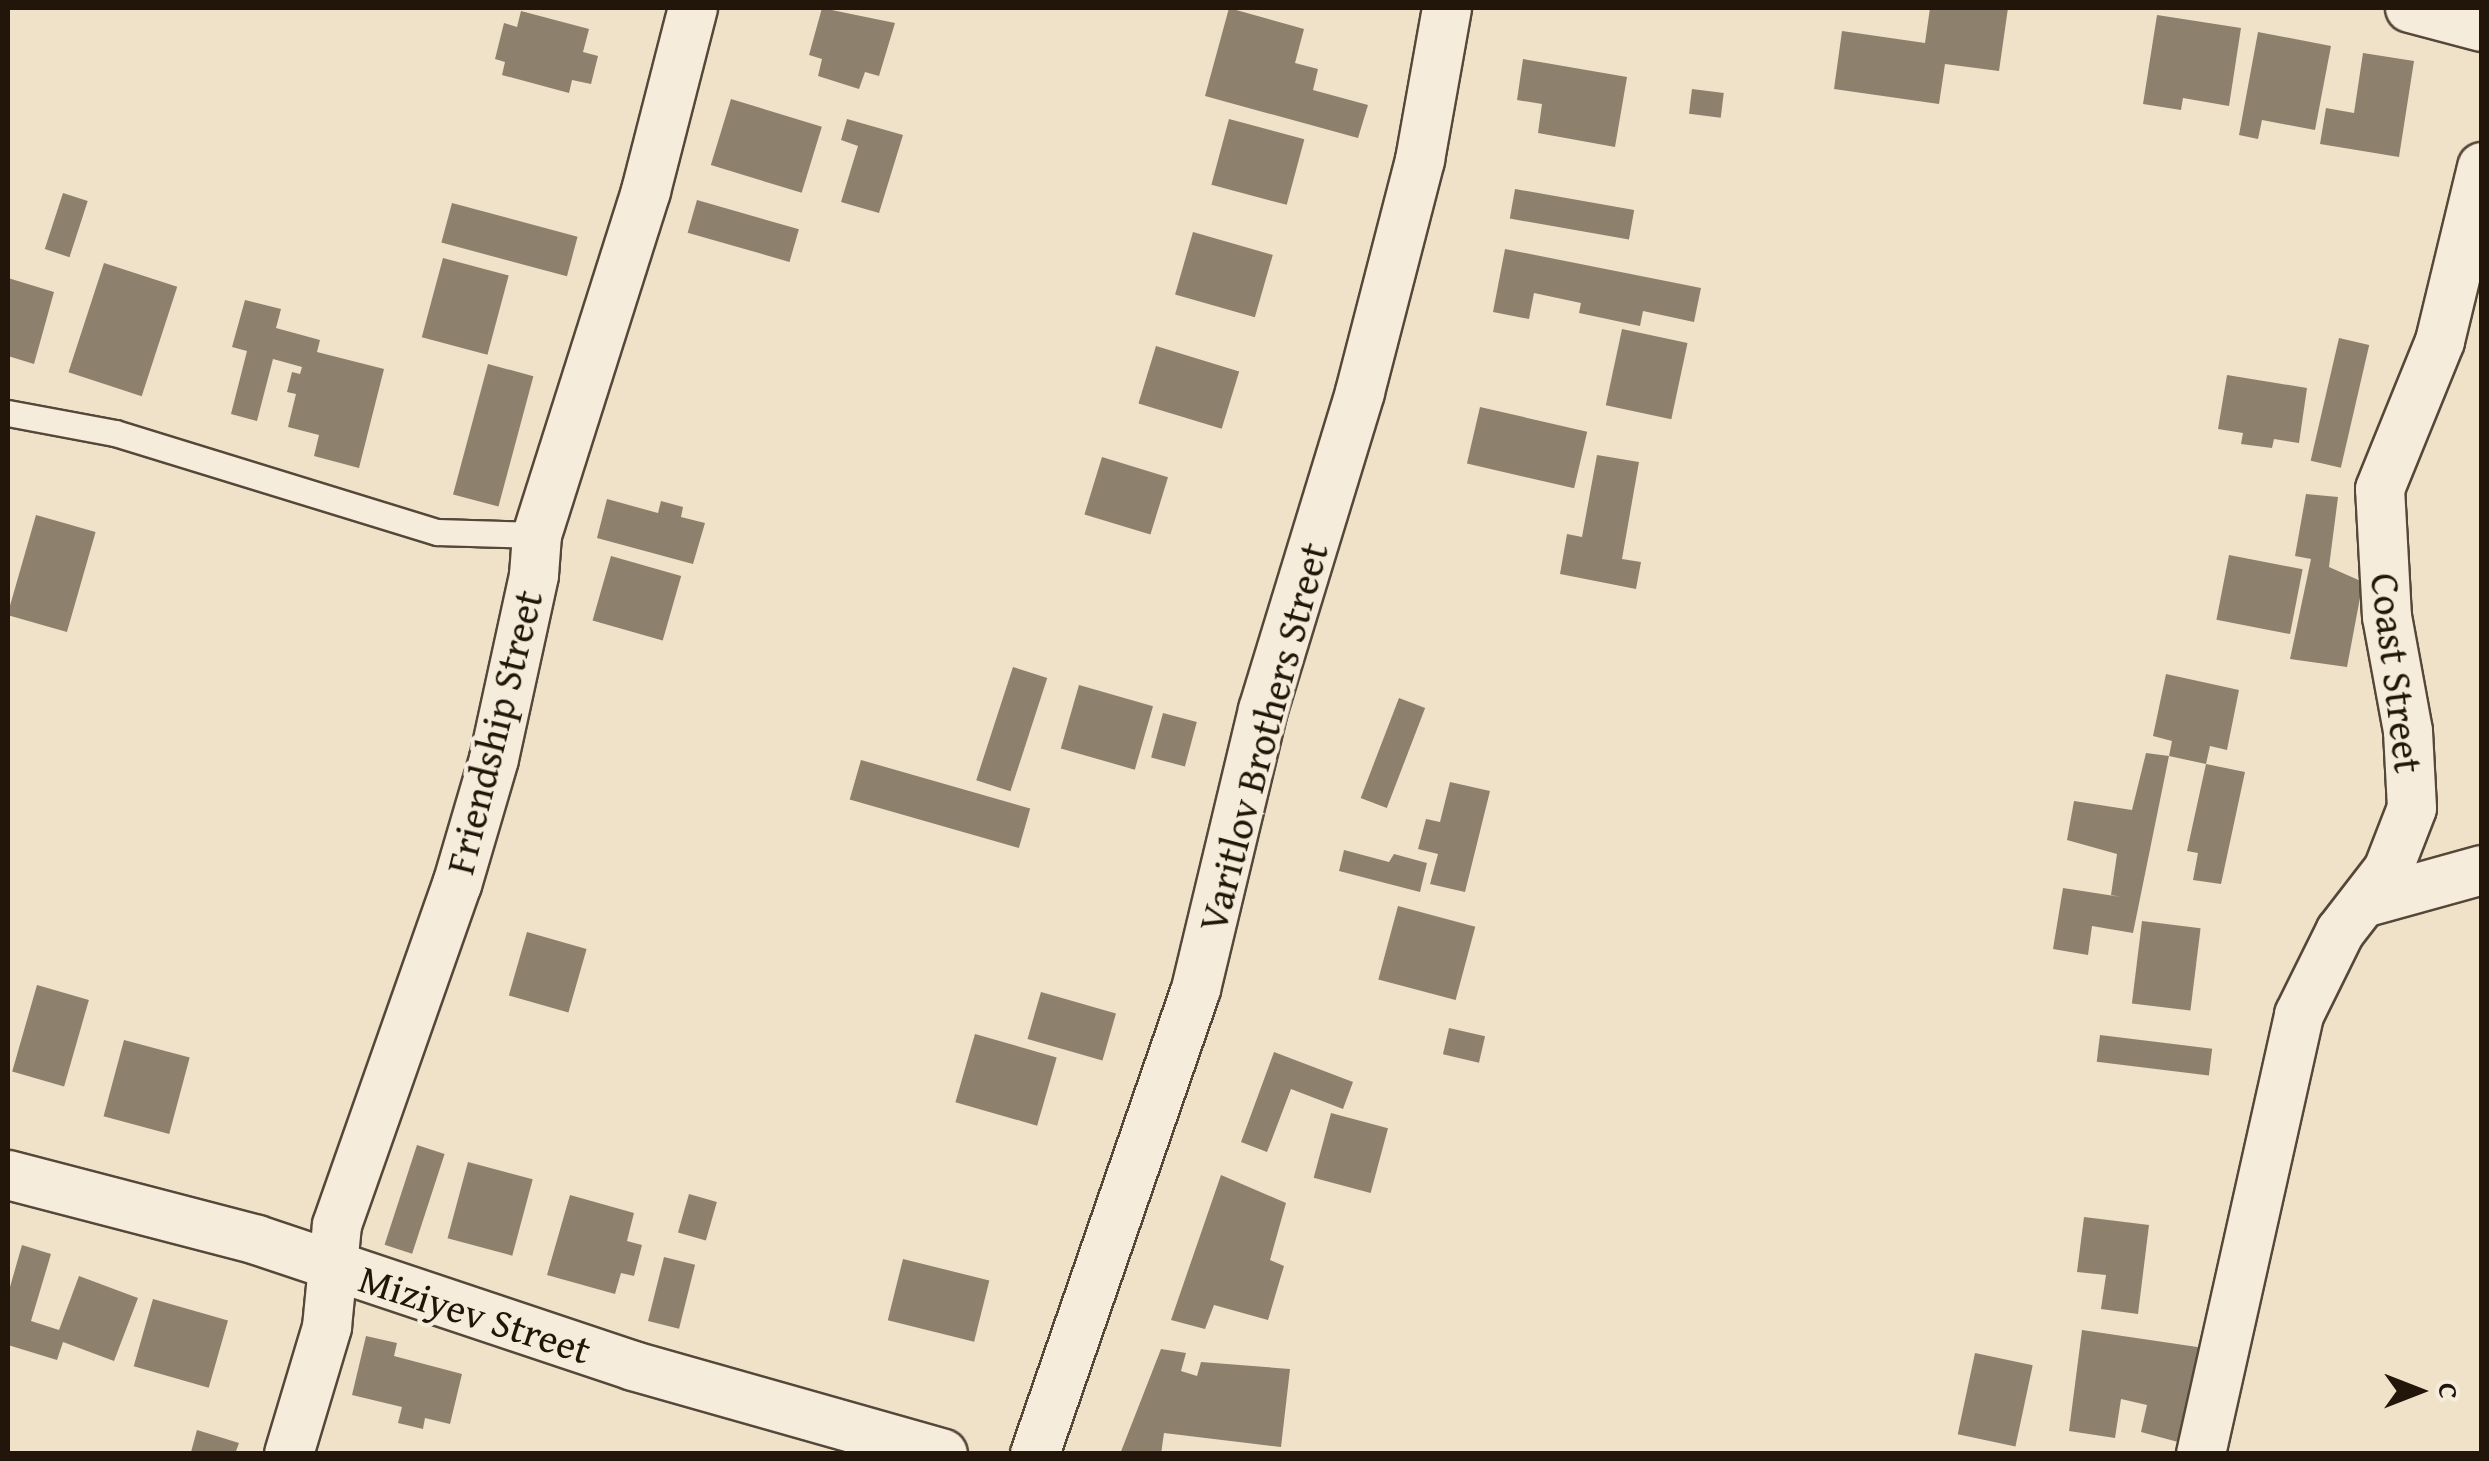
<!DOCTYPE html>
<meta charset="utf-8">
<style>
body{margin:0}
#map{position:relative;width:2489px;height:1461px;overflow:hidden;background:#f0e2c9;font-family:"Gentium Book Plus",serif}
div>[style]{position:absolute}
.building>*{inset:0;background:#8d806d;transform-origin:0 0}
.roads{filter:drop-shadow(2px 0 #564839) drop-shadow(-2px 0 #564839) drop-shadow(0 2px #564839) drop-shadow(0 -2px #564839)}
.service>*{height:25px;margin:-12.5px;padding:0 12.5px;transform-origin:12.5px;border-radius:12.5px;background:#f5ecdc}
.minor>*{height:48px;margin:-24px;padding:0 24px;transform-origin:24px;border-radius:24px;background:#f5ecdc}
span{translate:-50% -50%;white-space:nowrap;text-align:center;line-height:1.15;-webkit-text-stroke:9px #f5ecdc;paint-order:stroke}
.street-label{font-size:40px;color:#221509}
.frame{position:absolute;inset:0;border:10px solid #221509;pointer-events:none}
.north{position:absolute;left:2369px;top:1341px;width:100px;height:100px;-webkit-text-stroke:8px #f5ecdc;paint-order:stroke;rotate:90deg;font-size:28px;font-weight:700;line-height:40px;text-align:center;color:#221509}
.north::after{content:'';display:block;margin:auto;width:35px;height:45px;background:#221509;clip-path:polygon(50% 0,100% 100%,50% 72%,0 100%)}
</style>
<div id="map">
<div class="building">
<div style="clip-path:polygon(822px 8px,895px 23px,879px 76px,865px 72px,859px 89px,818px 76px,822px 59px,809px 55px)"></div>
<div style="clip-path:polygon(1229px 8px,1304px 29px,1295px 63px,1318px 69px,1313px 90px,1368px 105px,1358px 138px,1205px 96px)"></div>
<div style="clip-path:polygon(1930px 8px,2008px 8px,1999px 71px,1945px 64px,1939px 104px,1834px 89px,1842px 31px,1925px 43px)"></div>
<div style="clip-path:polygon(521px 11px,589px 29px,583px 52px,598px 56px,591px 84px,572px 80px,569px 93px,502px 75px,505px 62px,495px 59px,504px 23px,517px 27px)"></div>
<div style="clip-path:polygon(2157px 15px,2241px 28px,2229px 106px,2183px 98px,2181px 110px,2143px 104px)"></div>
<div style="clip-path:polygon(2258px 32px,2331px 46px,2315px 130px,2262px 120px,2258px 139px,2239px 135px)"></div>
<div style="clip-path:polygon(2363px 53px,2414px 61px,2399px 157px,2320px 144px,2326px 108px,2354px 113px)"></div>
<div style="clip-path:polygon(1523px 59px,1627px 77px,1615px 147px,1538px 133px,1542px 104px,1517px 100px)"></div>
<div style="left:1692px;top:89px;width:32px;height:25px;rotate:7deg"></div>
<div style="left:731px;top:99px;width:95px;height:69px;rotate:17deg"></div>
<div style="clip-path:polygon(847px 119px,903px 135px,879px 213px,841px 202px,858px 146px,841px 140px)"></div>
<div style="left:1229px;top:119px;width:78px;height:68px;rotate:15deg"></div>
<div style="left:1515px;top:189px;width:121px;height:30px;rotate:10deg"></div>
<div style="left:63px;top:193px;width:26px;height:59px;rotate:18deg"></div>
<div style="left:697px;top:200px;width:106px;height:34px;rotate:16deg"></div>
<div style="left:452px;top:203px;width:130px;height:41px;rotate:15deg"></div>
<div style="left:1193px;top:232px;width:83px;height:65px;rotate:16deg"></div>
<div style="clip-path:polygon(1505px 249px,1701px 288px,1694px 322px,1643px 311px,1640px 326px,1579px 313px,1581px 303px,1534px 293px,1529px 319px,1493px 312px)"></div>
<div style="left:443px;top:258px;width:68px;height:82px;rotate:15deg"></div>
<div style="left:104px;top:263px;width:77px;height:115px;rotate:18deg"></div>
<div style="clip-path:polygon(8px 278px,54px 292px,34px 364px,8px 356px)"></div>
<div style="clip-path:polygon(245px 300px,281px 309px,276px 328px,320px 340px,317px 352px,384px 369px,359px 468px,314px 456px,319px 435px,288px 427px,296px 394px,287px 392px,292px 372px,300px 374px,302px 367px,273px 359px,257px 421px,231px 414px,247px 351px,232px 347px)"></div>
<div style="left:1622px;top:329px;width:67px;height:78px;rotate:12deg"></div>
<div style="left:2339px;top:338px;width:31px;height:126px;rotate:13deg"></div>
<div style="left:1156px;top:346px;width:87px;height:60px;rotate:17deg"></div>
<div style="left:488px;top:364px;width:47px;height:135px;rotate:15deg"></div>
<div style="clip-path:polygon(2227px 375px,2307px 388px,2299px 443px,2274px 439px,2272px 448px,2241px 444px,2243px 433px,2218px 429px)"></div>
<div style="left:1480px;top:407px;width:110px;height:58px;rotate:13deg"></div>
<div style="clip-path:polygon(1597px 455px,1639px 462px,1622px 559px,1641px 562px,1636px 589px,1560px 574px,1567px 534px,1582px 537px)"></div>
<div style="left:1102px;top:457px;width:69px;height:60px;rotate:17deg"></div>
<div style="clip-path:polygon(2306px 494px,2338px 497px,2329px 567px,2363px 582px,2347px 667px,2290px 659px,2311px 559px,2295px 556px)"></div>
<div style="clip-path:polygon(607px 499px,658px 513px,661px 501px,683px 507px,681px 517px,705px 523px,693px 564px,597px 538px)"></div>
<div style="left:36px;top:515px;width:62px;height:104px;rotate:16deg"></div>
<div style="left:2229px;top:555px;width:75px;height:66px;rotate:11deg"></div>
<div style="left:611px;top:556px;width:73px;height:67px;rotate:16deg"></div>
<div style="left:1013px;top:667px;width:36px;height:119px;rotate:18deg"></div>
<div style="clip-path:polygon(2166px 674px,2239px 690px,2227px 750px,2210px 746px,2206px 764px,2169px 756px,2172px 741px,2153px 736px)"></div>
<div style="left:1079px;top:685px;width:77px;height:66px;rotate:16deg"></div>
<div style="left:1399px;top:698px;width:28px;height:107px;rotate:21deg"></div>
<div style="left:1163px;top:713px;width:35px;height:46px;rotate:15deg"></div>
<div style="clip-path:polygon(2146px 753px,2169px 756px,2133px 933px,2092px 926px,2088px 955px,2053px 949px,2063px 888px,2121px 897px,2111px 895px,2117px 854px,2067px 840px,2074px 801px,2132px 810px)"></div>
<div style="left:861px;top:760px;width:176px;height:41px;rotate:16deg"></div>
<div style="clip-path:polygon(2206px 764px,2245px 772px,2221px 884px,2193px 880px,2198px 853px,2187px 851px)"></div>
<div style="clip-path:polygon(1450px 782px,1490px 791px,1465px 892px,1430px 884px,1438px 854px,1418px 849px,1426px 819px,1440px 822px)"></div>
<div style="clip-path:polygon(1344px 850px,1389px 862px,1394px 854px,1427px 863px,1420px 892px,1339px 871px)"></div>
<div style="left:1398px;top:906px;width:80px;height:76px;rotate:15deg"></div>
<div style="left:2142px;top:921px;width:59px;height:83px;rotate:7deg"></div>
<div style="left:527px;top:932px;width:62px;height:66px;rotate:16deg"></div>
<div style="left:37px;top:985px;width:54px;height:90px;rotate:16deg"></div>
<div style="left:1041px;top:992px;width:78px;height:49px;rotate:16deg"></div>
<div style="left:1449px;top:1028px;width:37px;height:27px;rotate:13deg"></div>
<div style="left:975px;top:1034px;width:85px;height:71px;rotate:16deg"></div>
<div style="left:2100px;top:1035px;width:113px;height:27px;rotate:7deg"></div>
<div style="left:124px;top:1040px;width:68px;height:79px;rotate:15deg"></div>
<div style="clip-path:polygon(1274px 1052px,1353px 1082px,1343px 1109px,1291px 1089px,1267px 1152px,1241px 1142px)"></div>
<div style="left:1331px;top:1113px;width:59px;height:67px;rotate:15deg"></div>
<div style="left:417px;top:1145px;width:29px;height:105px;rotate:18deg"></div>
<div style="left:468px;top:1162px;width:67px;height:79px;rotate:15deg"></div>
<div style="clip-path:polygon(1221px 1175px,1286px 1203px,1270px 1260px,1284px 1266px,1268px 1320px,1214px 1305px,1205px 1329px,1171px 1320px)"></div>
<div style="left:689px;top:1194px;width:29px;height:40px;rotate:16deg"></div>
<div style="clip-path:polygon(570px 1195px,634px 1213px,627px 1241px,642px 1245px,634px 1276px,621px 1273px,615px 1294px,547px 1275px)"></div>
<div style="clip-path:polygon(2084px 1217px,2149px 1225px,2138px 1314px,2101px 1309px,2106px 1275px,2077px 1272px)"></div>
<div style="clip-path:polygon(22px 1245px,51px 1254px,31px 1321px,59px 1330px,79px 1276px,138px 1298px,114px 1361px,63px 1342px,57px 1360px,8px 1345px,8px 1294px)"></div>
<div style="left:664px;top:1257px;width:32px;height:66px;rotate:14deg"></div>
<div style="left:903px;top:1259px;width:89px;height:63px;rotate:14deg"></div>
<div style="left:153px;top:1299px;width:78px;height:70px;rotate:16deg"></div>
<div style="clip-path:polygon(2082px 1330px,2204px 1348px,2178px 1442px,2141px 1432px,2147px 1405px,2121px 1399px,2115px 1438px,2069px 1431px)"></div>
<div style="clip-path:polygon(366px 1336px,397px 1343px,394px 1356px,462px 1374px,450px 1424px,425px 1418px,423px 1429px,398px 1423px,402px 1407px,352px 1395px)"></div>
<div style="clip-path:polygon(1161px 1349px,1186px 1353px,1181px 1371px,1197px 1376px,1201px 1362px,1290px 1369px,1281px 1447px,1164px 1433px,1161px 1454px,1120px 1454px)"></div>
<div style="left:1975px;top:1353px;width:59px;height:83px;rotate:12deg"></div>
<div style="clip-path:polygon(197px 1430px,239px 1443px,235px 1454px,191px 1452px)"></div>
</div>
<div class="roads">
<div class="service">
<div style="left:8px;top:413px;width:109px;rotate:10.6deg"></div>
<div style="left:115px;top:433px;width:337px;rotate:17.1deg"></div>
<div style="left:437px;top:532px;width:100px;rotate:1.7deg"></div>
</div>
<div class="minor">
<div style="left:2410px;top:8px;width:74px;rotate:14.8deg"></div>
<div style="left:2367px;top:902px;width:119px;rotate:-15.5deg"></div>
<div style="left:8px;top:1175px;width:257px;rotate:14.6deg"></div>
<div style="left:257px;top:1240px;width:397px;rotate:18.5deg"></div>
<div style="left:633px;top:1366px;width:322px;rotate:15.8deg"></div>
<div style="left:289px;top:1454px;width:133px;rotate:-73.3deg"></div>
<div style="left:327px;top:1327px;width:102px;rotate:-84.4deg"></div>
<div style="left:337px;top:1225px;width:361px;rotate:-70.6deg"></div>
<div style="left:457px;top:885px;width:131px;rotate:-73.6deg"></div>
<div style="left:494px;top:759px;width:188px;rotate:-77.7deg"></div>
<div style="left:534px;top:575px;width:40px;rotate:-85.7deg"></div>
<div style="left:537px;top:535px;width:361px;rotate:-72.4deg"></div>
<div style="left:646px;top:191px;width:189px;rotate:-75.6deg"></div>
<div style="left:1035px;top:1454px;width:492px;rotate:-70.9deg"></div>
<div style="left:1196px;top:989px;width:287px;rotate:-76.5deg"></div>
<div style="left:1263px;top:710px;width:332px;rotate:-73deg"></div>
<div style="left:1360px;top:392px;width:240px;rotate:-75.5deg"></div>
<div style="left:1420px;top:160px;width:154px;rotate:-79.9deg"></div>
<div style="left:2201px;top:1454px;width:450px;rotate:-77.4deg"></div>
<div style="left:2299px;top:1015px;width:93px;rotate:-63.7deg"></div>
<div style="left:2340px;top:932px;width:78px;rotate:-52.3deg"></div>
<div style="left:2388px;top:870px;width:66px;rotate:-68.8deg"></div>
<div style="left:2412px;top:808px;width:77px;rotate:-93deg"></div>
<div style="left:2408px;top:731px;width:116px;rotate:-100.4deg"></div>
<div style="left:2387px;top:617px;width:128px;rotate:-93.1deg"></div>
<div style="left:2380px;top:489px;width:160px;rotate:-67.9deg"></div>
<div style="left:2440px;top:341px;width:179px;rotate:-76.4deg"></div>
</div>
</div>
<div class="street-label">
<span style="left:2397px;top:673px;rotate:83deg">Coast Street</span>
<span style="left:494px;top:732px;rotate:-76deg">Friendship Street</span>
<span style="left:1263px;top:737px;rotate:-75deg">Varitlov Brothers Street</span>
<span style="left:475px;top:1314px;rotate:18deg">Miziyev Street</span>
</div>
<div class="frame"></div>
<div class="north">С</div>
</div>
